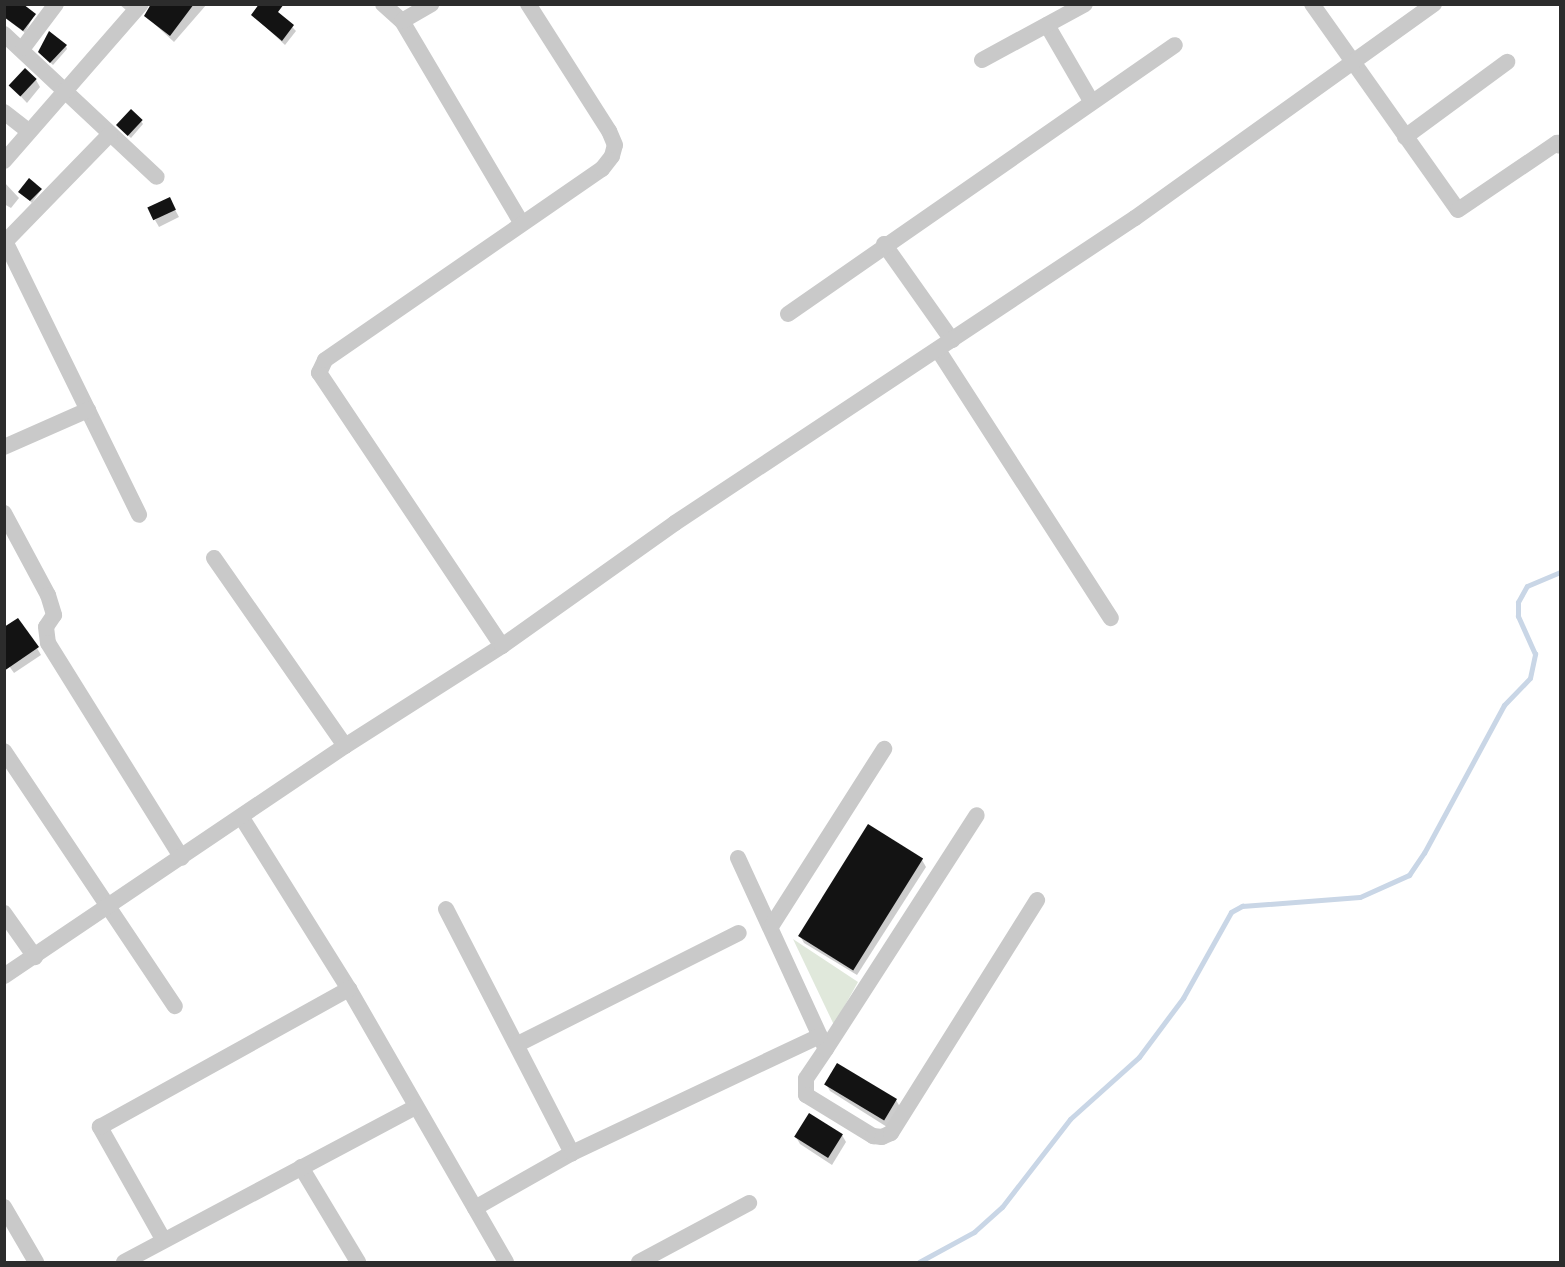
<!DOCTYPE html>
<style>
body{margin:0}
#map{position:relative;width:1565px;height:1267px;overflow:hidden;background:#fff;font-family:Ubuntu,sans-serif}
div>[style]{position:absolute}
.green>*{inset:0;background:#e0e8db}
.shadow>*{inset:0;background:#0003}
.stream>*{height:5px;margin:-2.5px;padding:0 2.5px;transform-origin:2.5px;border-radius:2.5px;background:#c9d6e6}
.building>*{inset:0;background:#131313;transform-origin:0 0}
.street>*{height:16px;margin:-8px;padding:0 8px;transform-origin:8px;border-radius:8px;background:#c9c9c9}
span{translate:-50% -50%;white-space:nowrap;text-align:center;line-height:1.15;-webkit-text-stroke:6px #fff;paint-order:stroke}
.frame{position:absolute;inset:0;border:6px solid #2c2c2c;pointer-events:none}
</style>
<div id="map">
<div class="green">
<div style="clip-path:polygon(793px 939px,858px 982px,834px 1025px)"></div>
</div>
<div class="shadow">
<div style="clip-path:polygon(119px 4px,131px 4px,126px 10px)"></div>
<div style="clip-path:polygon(161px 4px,207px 4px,174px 42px,148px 18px)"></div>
<div style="clip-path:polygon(270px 4px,296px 31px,285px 45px,253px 15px)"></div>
<div style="clip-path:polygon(34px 15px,25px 33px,4px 17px)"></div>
<div style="clip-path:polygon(66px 46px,67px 49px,53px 65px,42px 55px)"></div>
<div style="clip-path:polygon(36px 80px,40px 87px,27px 103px,12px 87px)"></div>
<div style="clip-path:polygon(141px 121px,143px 124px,131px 138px,120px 128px)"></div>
<div style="clip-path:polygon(4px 182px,19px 198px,11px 208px,4px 204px)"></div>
<div style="clip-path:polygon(41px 190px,32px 203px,20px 192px)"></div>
<div style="clip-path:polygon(173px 206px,179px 217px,159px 227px,155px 220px)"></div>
<div style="clip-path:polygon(37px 648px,41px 655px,14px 673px,4px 659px)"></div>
<div style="clip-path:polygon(922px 860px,926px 867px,857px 975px,804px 943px,800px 936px)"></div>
<div style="clip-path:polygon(826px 1084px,896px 1100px,900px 1107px,887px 1127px,830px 1091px)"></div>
<div style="clip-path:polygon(842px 1135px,846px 1142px,832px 1165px,800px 1144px,796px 1137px)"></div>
</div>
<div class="stream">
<div style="left:919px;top:1262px;width:63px;rotate:-28.6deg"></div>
<div style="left:974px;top:1232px;width:38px;rotate:-42deg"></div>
<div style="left:1002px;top:1207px;width:111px;rotate:-52.3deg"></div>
<div style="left:1070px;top:1119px;width:93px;rotate:-41.9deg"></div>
<div style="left:1139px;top:1057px;width:74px;rotate:-53.3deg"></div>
<div style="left:1183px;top:998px;width:98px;rotate:-60.8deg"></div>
<div style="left:1231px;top:912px;width:13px;rotate:-29deg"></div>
<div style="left:1242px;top:906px;width:118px;rotate:-4.4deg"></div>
<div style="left:1360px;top:897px;width:54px;rotate:-24.2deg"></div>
<div style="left:1409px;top:875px;width:27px;rotate:-56deg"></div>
<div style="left:1424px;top:853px;width:168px;rotate:-61.6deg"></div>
<div style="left:1504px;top:705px;width:37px;rotate:-46deg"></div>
<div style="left:1530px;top:678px;width:25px;rotate:-78deg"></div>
<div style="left:1535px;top:654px;width:42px;rotate:-114.1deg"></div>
<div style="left:1518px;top:616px;width:14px;rotate:-90deg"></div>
<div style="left:1518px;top:602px;width:18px;rotate:-61deg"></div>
<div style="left:1527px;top:586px;width:36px;rotate:-23deg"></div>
</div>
<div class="building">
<div style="clip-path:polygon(4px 4px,23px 4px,36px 14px,23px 31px,4px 17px)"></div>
<div style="clip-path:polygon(151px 4px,194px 4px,170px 36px,144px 16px)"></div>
<div style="clip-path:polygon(259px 4px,284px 4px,278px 12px,294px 25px,282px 41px,251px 15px)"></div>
<div style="clip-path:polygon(49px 31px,67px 45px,50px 63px,38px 52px)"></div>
<div style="left:25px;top:68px;width:16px;height:24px;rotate:43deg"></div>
<div style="left:131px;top:109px;width:16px;height:22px;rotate:43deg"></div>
<div style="clip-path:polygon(29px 178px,42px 189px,30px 201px,18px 192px)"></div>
<div style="left:170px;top:197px;width:14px;height:25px;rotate:65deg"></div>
<div style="clip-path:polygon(18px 618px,39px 647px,4px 671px,4px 627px)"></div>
<div style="left:868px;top:824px;width:65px;height:132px;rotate:32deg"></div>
<div style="left:837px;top:1063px;width:70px;height:25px;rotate:31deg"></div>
<div style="left:809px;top:1113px;width:40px;height:28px;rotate:32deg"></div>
</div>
<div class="street">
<div style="left:383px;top:4px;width:25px;rotate:42deg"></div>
<div style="left:402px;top:21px;width:234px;rotate:59.4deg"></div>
<div style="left:1312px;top:4px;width:252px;rotate:54.7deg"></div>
<div style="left:1458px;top:210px;width:120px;rotate:-34.1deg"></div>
<div style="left:1557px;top:143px;width:4px;rotate:45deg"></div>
<div style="left:402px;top:21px;width:34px;rotate:-30deg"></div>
<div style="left:1047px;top:25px;width:88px;rotate:59.9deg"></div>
<div style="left:4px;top:34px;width:209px;rotate:43.1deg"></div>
<div style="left:23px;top:48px;width:55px;rotate:-53.1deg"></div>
<div style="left:982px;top:60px;width:117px;rotate:-28.5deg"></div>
<div style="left:4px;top:112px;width:31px;rotate:38deg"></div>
<div style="left:1405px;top:137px;width:127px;rotate:-36.3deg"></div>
<div style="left:4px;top:161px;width:208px;rotate:-48.9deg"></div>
<div style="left:4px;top:239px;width:307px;rotate:63.9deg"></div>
<div style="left:6px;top:241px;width:149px;rotate:-45.8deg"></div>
<div style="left:884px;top:244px;width:118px;rotate:54.7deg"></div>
<div style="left:788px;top:314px;width:471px;rotate:-34.8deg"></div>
<div style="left:938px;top:350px;width:319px;rotate:57.2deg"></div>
<div style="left:4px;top:447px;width:92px;rotate:-23.8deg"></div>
<div style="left:4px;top:513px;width:93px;rotate:61.8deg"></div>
<div style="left:48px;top:595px;width:21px;rotate:73deg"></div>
<div style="left:54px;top:615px;width:14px;rotate:124deg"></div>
<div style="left:46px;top:627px;width:16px;rotate:83deg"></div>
<div style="left:48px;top:643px;width:253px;rotate:58.1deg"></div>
<div style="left:214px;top:558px;width:229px;rotate:55.1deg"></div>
<div style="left:502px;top:646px;width:329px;rotate:-123.8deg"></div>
<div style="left:319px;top:373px;width:14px;rotate:-65deg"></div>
<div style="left:325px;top:360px;width:336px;rotate:-34.6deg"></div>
<div style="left:602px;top:169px;width:16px;rotate:-52deg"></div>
<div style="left:612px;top:156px;width:11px;rotate:-75deg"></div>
<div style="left:615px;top:145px;width:15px;rotate:-113deg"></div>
<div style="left:609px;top:131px;width:151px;rotate:-122.5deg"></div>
<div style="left:4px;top:751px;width:307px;rotate:56.2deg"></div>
<div style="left:242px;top:818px;width:202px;rotate:58deg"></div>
<div style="left:349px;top:989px;width:315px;rotate:60.1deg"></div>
<div style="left:738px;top:858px;width:210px;rotate:65.3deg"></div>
<div style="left:826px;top:1049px;width:36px;rotate:124deg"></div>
<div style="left:806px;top:1079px;width:16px;rotate:90deg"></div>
<div style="left:806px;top:1095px;width:79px;rotate:31.5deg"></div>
<div style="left:873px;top:1136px;width:9px;rotate:6deg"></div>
<div style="left:882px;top:1137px;width:10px;rotate:-24deg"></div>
<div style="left:891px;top:1133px;width:275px;rotate:-57.9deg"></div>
<div style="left:446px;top:909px;width:275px;rotate:62.7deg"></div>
<div style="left:4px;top:913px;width:54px;rotate:54.8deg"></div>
<div style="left:772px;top:925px;width:209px;rotate:-57.5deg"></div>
<div style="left:4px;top:976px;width:411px;rotate:-34deg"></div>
<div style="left:345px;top:746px;width:186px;rotate:-32.5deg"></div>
<div style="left:502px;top:646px;width:212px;rotate:-35.4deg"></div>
<div style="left:675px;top:523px;width:552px;rotate:-33.55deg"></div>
<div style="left:1135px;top:218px;width:368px;rotate:-35.6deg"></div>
<div style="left:518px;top:1044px;width:247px;rotate:-26.7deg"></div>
<div style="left:826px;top:1049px;width:278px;rotate:-57.2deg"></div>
<div style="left:301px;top:1167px;width:111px;rotate:59deg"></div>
<div style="left:4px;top:1207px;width:64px;rotate:59.8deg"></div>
<div style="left:475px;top:1208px;width:112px;rotate:-29.6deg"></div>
<div style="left:572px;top:1153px;width:274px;rotate:-25.3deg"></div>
<div style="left:163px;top:1239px;width:129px;rotate:-119.4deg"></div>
<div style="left:100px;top:1127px;width:285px;rotate:-29deg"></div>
<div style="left:124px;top:1262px;width:328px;rotate:-28deg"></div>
<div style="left:639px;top:1262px;width:125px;rotate:-28.2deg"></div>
</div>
<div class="frame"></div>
</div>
